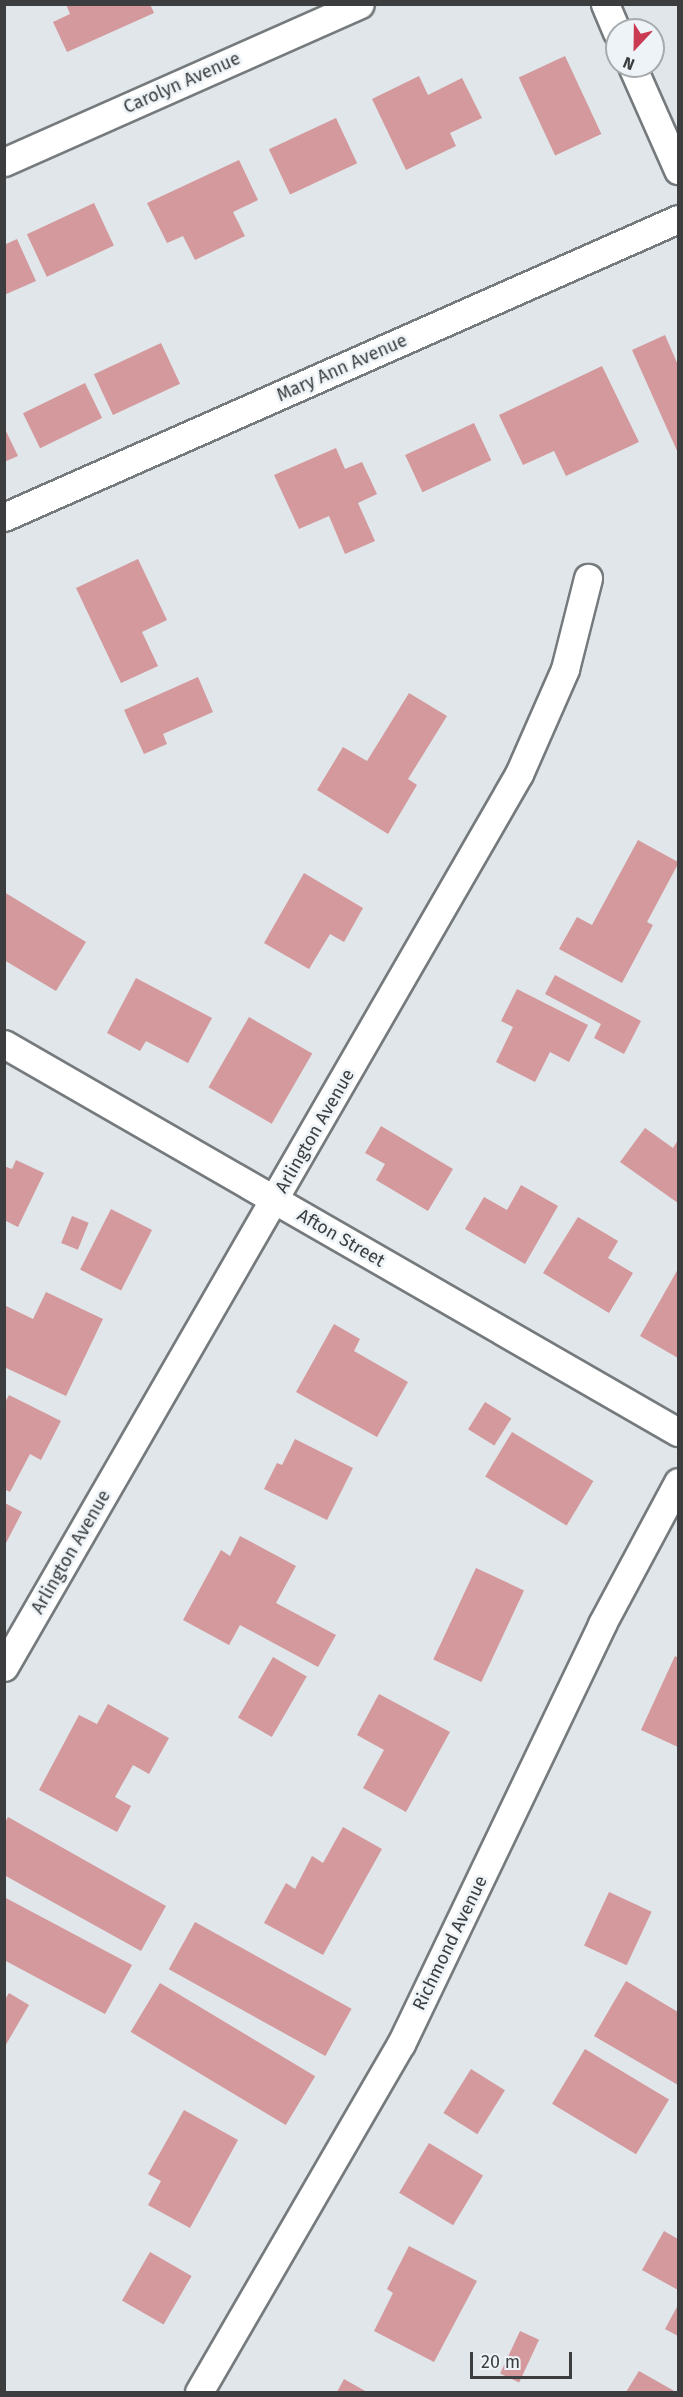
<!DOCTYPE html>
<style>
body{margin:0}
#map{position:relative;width:683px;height:2397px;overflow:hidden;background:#e0e6e9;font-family:"Fira Sans",sans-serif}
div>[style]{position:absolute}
.building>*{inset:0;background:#d3999c;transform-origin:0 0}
.roads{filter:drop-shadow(2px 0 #757a7d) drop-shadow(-2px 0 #757a7d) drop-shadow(0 2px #757a7d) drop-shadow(0 -2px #757a7d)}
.street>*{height:27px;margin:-13.5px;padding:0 13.5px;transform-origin:13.5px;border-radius:13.5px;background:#fff}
span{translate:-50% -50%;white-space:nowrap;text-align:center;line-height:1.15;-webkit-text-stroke:5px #edf3f7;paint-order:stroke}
.street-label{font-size:18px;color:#3b3d3e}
.frame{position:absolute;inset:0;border:6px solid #3b3d3e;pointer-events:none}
.north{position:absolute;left:605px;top:18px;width:60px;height:60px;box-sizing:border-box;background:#edf3f7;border:2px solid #a6aaad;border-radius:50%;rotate:202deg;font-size:16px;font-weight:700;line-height:24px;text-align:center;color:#3b3d3e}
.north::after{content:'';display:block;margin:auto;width:21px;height:27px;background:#ca3a53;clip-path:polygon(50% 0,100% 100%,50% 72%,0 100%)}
.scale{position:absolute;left:470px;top:2352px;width:102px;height:27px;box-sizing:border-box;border:3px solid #3b3d3e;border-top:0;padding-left:8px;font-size:18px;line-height:21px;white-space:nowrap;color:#3b3d3e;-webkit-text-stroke:4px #edf3f7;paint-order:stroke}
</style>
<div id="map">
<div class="building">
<div style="clip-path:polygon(66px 4px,150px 4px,154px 13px,67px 52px,53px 22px,70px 14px)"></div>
<div style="left:565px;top:56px;width:86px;height:51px;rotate:65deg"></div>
<div style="clip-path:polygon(419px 76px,428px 95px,462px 78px,482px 118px,450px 133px,456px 146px,406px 170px,372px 99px)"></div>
<div style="left:336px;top:118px;width:50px;height:74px;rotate:65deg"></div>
<div style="clip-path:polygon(239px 160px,258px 200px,233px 212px,245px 236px,195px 260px,183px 236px,167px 243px,147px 203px)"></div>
<div style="left:94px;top:203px;width:47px;height:74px;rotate:65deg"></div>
<div style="clip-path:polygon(17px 239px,36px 281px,4px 295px,4px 245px)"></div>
<div style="clip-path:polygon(665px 335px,678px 365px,678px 453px,632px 350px)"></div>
<div style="left:161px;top:343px;width:45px;height:74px;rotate:65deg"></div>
<div style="clip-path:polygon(602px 366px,639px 442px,566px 476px,554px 451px,523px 465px,499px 415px)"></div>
<div style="left:85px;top:383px;width:39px;height:69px;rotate:64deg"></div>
<div style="left:474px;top:423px;width:41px;height:76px;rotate:65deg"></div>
<div style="clip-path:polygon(4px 427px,18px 456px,4px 462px)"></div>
<div style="clip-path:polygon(336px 448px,345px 469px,362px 462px,377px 494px,358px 503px,375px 541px,345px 554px,329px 516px,299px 529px,274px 475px)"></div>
<div style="clip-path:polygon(138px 559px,167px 620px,142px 632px,158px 666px,121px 683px,76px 588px)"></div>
<div style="clip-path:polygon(198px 677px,213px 712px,163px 734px,167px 744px,144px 754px,124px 710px)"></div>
<div style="clip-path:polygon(409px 693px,447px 716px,408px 779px,417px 785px,388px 834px,317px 790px,343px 747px,367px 761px)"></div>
<div style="clip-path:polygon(638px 840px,678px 862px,678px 864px,647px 922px,653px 925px,622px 983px,559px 949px,577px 917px,592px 925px)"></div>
<div style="clip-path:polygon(304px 873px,363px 908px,344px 942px,330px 934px,309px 969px,264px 943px)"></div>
<div style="clip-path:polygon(4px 892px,86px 942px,56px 991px,4px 960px)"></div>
<div style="clip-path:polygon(555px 975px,641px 1021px,624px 1054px,594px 1038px,601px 1024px,545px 994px)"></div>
<div style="clip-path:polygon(136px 978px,212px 1018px,188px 1063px,146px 1041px,140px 1051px,107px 1033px)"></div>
<div style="clip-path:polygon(517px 989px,588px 1025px,569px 1062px,550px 1052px,535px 1082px,496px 1062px,513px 1027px,501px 1021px)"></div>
<div style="left:249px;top:1017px;width:73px;height:81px;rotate:30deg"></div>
<div style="clip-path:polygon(381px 1126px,453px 1169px,428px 1211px,376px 1180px,385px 1164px,365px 1153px)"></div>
<div style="clip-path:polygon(645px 1128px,673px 1148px,678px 1140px,678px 1203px,620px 1162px)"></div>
<div style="clip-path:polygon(16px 1160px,44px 1173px,18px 1227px,4px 1220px,4px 1166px,12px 1169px)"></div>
<div style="clip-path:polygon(521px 1185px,558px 1206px,525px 1264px,465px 1229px,484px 1197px,507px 1210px)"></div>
<div style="left:111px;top:1209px;width:46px;height:68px;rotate:27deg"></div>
<div style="left:72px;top:1216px;width:18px;height:29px;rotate:22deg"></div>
<div style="clip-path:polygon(578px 1217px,618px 1241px,608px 1258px,633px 1273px,609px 1313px,543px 1273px)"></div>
<div style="clip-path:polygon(678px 1269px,678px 1358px,640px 1336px)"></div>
<div style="clip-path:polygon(46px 1292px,103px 1319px,66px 1396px,4px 1367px,6px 1306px,33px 1319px)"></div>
<div style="clip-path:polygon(334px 1324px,360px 1339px,354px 1351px,408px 1382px,377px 1437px,296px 1392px)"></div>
<div style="clip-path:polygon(9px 1395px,61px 1421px,41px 1460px,30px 1454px,10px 1492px,4px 1489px,4px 1404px)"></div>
<div style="left:485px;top:1402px;width:31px;height:32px;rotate:32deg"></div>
<div style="left:512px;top:1432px;width:95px;height:52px;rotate:31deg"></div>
<div style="clip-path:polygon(295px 1439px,353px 1468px,327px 1520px,264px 1489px,277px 1463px,282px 1465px)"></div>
<div style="clip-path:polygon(5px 1503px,22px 1512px,5px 1545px)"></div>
<div style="clip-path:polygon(240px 1536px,296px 1566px,276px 1603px,336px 1635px,318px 1667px,240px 1625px,229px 1645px,183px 1620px,221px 1550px,230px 1556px)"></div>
<div style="left:476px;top:1568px;width:53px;height:101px;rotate:25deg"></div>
<div style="clip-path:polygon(675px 1656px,678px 1658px,678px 1747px,641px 1730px)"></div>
<div style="left:273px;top:1657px;width:39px;height:70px;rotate:30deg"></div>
<div style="clip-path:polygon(379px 1694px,450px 1732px,406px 1812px,363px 1788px,384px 1750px,357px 1735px)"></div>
<div style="clip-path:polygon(108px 1704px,169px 1738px,149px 1774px,133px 1765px,115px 1797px,131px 1806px,117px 1832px,39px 1790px,79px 1715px,97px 1724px)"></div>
<div style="clip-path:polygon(8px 1817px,166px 1906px,141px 1951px,4px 1875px,4px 1824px)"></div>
<div style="clip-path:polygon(343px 1827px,382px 1849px,323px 1955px,264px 1923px,286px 1883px,295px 1889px,312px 1856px,323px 1863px)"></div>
<div style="left:609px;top:1892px;width:47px;height:59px;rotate:25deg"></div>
<div style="clip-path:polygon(4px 1897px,132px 1965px,105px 2014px,4px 1960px)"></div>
<div style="left:195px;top:1922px;width:179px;height:54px;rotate:29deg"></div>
<div style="clip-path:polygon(626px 1981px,678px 2012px,678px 2085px,594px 2036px)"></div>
<div style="left:160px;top:1983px;width:181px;height:57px;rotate:31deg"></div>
<div style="clip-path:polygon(9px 1993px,29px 2005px,4px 2048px,4px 2001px)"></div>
<div style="left:585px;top:2049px;width:98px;height:64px;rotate:31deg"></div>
<div style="left:471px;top:2069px;width:40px;height:52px;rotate:32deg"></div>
<div style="clip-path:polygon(184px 2110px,238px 2140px,190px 2228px,148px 2205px,161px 2181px,148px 2174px)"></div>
<div style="left:429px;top:2143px;width:63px;height:58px;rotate:31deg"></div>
<div style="clip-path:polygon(664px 2231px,678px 2239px,678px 2290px,642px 2270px)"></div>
<div style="clip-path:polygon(409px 2246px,477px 2281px,434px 2362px,374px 2331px,393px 2293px,387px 2289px)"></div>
<div style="left:150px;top:2252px;width:48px;height:56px;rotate:30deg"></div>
<div style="clip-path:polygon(678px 2305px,678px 2336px,665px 2329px)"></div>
<div style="left:520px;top:2331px;width:21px;height:47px;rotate:25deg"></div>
<div style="clip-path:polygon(639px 2371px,676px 2392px,626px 2392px)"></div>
<div style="clip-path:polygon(344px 2379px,367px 2392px,337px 2392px)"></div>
</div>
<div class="roads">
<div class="street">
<div style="left:605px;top:4px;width:30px;rotate:67deg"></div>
<div style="left:632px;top:66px;width:114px;rotate:66.1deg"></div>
<div style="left:4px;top:162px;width:389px;rotate:-23.9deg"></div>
<div style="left:4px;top:517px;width:737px;rotate:-23.85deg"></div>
<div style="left:4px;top:1044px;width:778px;rotate:29.93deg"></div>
<div style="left:4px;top:1667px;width:1031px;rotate:-60.03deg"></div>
<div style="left:519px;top:774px;width:115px;rotate:-66.3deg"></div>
<div style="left:565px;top:669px;width:94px;rotate:-75.8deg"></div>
<div style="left:199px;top:2392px;width:402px;rotate:-59.9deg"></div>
<div style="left:401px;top:2044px;width:466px;rotate:-64.4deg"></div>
<div style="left:602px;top:1624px;width:161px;rotate:-61.8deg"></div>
</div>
</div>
<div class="street-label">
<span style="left:182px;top:83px;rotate:-24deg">Carolyn Avenue</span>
<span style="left:342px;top:368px;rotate:-24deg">Mary Ann Avenue</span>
<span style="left:315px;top:1131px;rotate:-60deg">Arlington Avenue</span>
<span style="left:341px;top:1238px;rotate:30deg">Afton Street</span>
<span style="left:71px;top:1552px;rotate:-60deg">Arlington Avenue</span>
<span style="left:450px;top:1943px;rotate:-64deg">Richmond Avenue</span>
</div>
<div class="frame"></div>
<div class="north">N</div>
<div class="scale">20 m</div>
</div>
